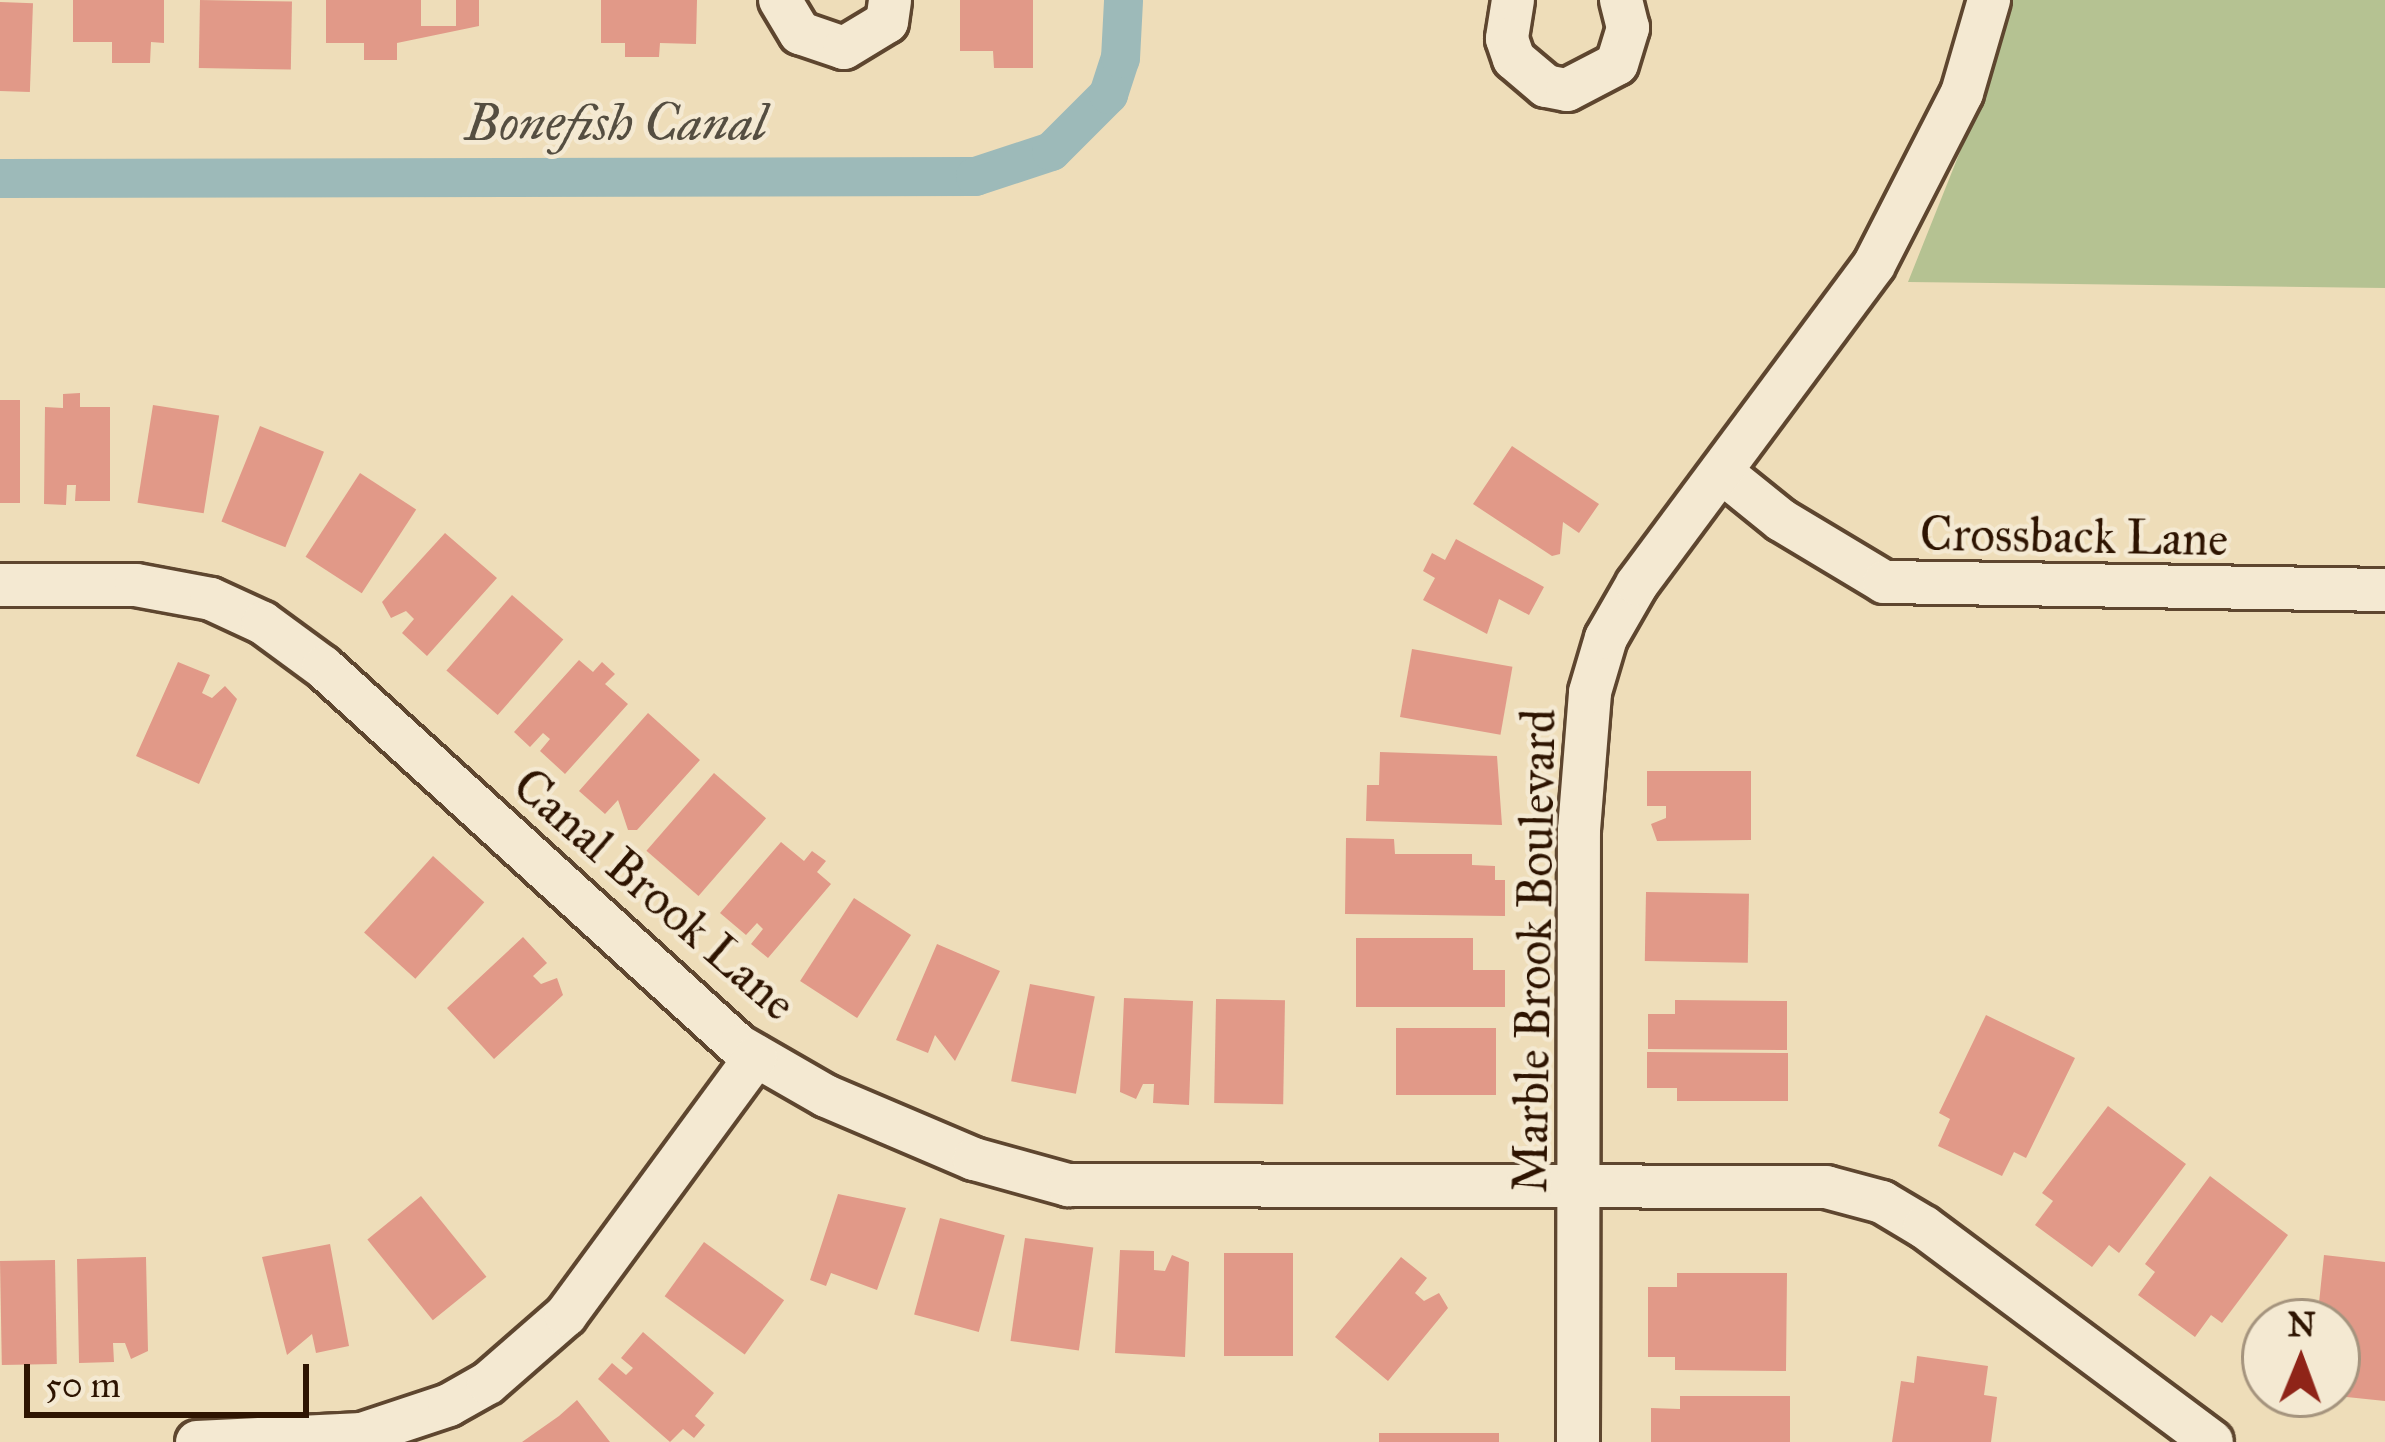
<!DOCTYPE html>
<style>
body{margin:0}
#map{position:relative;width:2385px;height:1442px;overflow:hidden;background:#eeddb9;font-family:"IM FELL Great Primer",serif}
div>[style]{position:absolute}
.green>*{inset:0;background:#b5c292}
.canal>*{height:39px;margin:-19.5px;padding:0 19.5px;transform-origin:19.5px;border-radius:19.5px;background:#9dbab9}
.building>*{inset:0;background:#e19988;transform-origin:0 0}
.roads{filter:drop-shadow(3px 0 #5e462f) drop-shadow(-3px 0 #5e462f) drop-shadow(0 3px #5e462f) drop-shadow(0 -3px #5e462f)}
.street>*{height:42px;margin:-21px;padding:0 21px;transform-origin:21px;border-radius:21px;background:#f4e9d2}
span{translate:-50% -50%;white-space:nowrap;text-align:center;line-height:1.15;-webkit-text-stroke:9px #f4e9d2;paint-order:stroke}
.street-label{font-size:48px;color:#2e1401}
.water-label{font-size:51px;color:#554e41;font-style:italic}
.north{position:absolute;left:2241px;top:1298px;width:120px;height:120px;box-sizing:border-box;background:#f4e9d2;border:3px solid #a5947e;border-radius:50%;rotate:1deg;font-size:33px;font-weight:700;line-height:48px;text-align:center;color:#2e1401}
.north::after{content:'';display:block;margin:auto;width:42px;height:54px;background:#8f2418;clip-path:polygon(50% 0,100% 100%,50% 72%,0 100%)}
.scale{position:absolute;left:24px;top:1364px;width:285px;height:54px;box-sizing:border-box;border:6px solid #2e1401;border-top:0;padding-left:15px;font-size:36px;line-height:42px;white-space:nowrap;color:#2e1401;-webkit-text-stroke:9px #f4e9d2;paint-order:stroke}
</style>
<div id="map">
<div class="green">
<div style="clip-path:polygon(2003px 0,2385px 0,2385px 288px,1908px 282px,1987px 84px)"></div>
</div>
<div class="canal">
<div style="left:0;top:178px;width:975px;rotate:-0.12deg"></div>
<div style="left:975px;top:176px;width:80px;rotate:-18.2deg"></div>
<div style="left:1051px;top:151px;width:81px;rotate:-45deg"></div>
<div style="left:1108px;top:94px;width:38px;rotate:-72deg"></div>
<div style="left:1120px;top:58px;width:58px;rotate:-87deg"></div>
</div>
<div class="building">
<div style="clip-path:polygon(73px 0,164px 0,164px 43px,151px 42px,150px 63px,112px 63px,112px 42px,73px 42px)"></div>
<div style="left:200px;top:0;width:92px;height:68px;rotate:1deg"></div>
<div style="clip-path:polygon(326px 0,421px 0,421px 26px,456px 26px,456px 0,479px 0,479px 26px,397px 43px,397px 60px,364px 60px,364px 43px,326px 43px)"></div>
<div style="clip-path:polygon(601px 0,697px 0,696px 44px,660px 43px,659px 57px,625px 57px,625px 43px,601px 43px)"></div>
<div style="clip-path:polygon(960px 0,1033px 0,1033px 68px,994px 68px,993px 51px,960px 51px)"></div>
<div style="left:0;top:2px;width:33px;height:89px;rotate:2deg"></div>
<div style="clip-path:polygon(80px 393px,80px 407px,110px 407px,110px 501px,75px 501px,76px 485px,67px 485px,66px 505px,44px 504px,45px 407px,63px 408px,63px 394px)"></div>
<div style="left:0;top:400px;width:20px;height:103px"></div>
<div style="left:153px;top:405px;width:67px;height:99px;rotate:9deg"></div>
<div style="left:260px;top:426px;width:69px;height:103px;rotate:22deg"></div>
<div style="clip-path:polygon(1512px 446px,1599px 504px,1579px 533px,1563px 522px,1560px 554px,1552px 556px,1473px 504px)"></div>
<div style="left:360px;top:473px;width:67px;height:100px;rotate:33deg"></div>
<div style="clip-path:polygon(445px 533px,497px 578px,427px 656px,402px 633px,414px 619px,406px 611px,391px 618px,382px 602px)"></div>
<div style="clip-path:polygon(1456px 539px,1544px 587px,1529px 615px,1499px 599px,1487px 634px,1423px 600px,1435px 578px,1423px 571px,1432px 553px,1445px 560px)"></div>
<div style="left:512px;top:595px;width:68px;height:100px;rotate:41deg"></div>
<div style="left:1412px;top:649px;width:102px;height:69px;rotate:10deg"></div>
<div style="clip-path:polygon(579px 660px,593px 672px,602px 662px,615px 674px,605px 684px,628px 704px,565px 774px,540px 751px,550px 739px,543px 733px,530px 747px,514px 732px)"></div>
<div style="clip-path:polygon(178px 662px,210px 675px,202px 693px,212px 698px,225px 686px,237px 699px,199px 784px,136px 756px)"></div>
<div style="clip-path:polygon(648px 713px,700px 760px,637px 830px,628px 830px,618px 800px,605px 814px,579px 791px)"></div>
<div style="clip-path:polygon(1380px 752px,1497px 756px,1502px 825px,1366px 821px,1367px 785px,1379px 785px)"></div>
<div style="clip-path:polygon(1647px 771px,1751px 771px,1751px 840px,1657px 841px,1651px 824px,1666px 818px,1666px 806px,1647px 806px)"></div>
<div style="left:714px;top:773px;width:69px;height:103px;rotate:41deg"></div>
<div style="clip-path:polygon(1346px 838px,1394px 839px,1395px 854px,1472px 854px,1472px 865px,1495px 866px,1495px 880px,1505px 880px,1505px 916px,1345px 914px)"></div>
<div style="clip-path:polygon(781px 842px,804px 861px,812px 851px,826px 861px,817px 872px,831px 884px,768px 958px,751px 944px,763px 929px,757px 923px,746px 935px,720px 913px)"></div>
<div style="left:433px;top:856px;width:69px;height:103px;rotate:42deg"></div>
<div style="left:1646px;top:892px;width:103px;height:69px;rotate:1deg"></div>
<div style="left:854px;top:898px;width:68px;height:99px;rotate:33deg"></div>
<div style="clip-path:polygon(523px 937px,547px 963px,533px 976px,541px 984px,557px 978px,563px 995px,494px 1059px,447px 1008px)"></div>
<div style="clip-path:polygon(1356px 938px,1473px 938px,1473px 970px,1505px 970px,1505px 1007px,1356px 1007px)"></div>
<div style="clip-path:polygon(937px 944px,1000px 971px,955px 1061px,935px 1035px,928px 1053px,896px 1040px)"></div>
<div style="left:1030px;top:984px;width:66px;height:99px;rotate:11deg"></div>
<div style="clip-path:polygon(1124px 998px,1193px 1001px,1189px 1105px,1153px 1103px,1154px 1084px,1143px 1084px,1136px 1099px,1120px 1092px)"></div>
<div style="left:1216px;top:999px;width:69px;height:104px;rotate:1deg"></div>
<div style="clip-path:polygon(1675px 1000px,1787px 1001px,1787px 1050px,1648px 1049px,1648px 1014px,1675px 1014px)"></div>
<div style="clip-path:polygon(1986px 1015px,2075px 1058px,2026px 1158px,2014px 1152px,2002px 1176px,1938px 1146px,1950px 1119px,1939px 1113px)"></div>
<div style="left:1396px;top:1028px;width:100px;height:67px"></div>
<div style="clip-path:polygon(1647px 1052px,1788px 1053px,1788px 1101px,1677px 1101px,1677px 1088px,1647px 1088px)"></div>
<div style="clip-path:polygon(2108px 1106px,2186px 1164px,2119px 1253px,2109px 1245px,2092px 1267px,2035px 1225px,2053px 1201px,2042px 1193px)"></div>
<div style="clip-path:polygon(2210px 1176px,2288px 1235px,2222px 1323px,2211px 1315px,2195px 1337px,2138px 1295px,2155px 1272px,2145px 1264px)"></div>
<div style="clip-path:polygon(838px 1194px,906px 1208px,877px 1290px,831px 1273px,826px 1286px,810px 1280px)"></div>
<div style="left:421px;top:1196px;width:104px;height:69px;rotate:51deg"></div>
<div style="left:940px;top:1218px;width:67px;height:100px;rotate:15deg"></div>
<div style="left:1025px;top:1238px;width:69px;height:104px;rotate:8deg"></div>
<div style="left:704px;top:1242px;width:99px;height:67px;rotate:36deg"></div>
<div style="clip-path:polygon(330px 1244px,349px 1346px,316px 1353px,312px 1334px,287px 1355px,262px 1257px)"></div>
<div style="clip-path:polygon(1120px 1250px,1154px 1251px,1154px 1270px,1165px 1271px,1172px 1255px,1189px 1262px,1185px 1357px,1115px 1353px)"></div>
<div style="left:1224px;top:1253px;width:69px;height:103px"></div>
<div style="clip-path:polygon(2324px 1255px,2385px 1262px,2385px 1401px,2337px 1396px,2337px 1322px,2317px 1322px)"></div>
<div style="clip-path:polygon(146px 1257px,148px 1351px,131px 1359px,125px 1343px,113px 1343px,114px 1362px,79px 1363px,77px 1259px)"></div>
<div style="clip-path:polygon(1401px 1257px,1427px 1278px,1415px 1293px,1424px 1301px,1439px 1293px,1448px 1308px,1388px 1381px,1335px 1337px)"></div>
<div style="left:55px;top:1260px;width:104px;height:55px;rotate:89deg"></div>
<div style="clip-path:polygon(1677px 1273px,1787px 1273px,1786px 1371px,1675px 1370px,1675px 1357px,1648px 1357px,1648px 1287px,1677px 1287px)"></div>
<div style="clip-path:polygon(643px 1332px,714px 1393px,695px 1416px,705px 1425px,694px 1438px,683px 1429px,670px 1442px,598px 1379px,612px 1363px,626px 1375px,633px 1368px,621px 1358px)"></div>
<div style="clip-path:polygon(1917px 1356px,1988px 1366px,1984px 1395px,1997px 1397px,1991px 1442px,1892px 1442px,1901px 1381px,1914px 1383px)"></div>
<div style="clip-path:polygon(1680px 1396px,1790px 1396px,1790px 1442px,1651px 1442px,1651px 1408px,1680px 1409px)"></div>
<div style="clip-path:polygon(577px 1400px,610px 1442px,522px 1442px,559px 1416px)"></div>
<div style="left:1379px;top:1433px;width:120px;height:9px"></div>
</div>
<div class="roads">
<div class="street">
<div style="left:780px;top:0;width:39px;rotate:59deg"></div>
<div style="left:800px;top:33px;width:46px;rotate:18.8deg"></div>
<div style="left:844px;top:48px;width:50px;rotate:-31.2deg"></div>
<div style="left:887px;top:22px;width:22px;rotate:-82deg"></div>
<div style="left:1513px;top:0;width:39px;rotate:99deg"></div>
<div style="left:1507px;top:39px;width:21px;rotate:71deg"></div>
<div style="left:1514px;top:59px;width:42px;rotate:40.2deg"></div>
<div style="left:1546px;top:86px;width:21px;rotate:11deg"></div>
<div style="left:1567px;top:90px;width:56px;rotate:-27.5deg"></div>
<div style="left:1617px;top:64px;width:38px;rotate:-73deg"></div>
<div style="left:1628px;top:28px;width:29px;rotate:-104deg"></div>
<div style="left:1724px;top:474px;width:73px;rotate:38.9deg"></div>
<div style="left:1781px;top:520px;width:120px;rotate:31deg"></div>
<div style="left:1884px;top:582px;width:501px;rotate:0.91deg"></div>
<div style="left:0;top:585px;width:136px"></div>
<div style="left:136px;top:585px;width:76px;rotate:10.6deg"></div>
<div style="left:211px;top:599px;width:57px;rotate:24.8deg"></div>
<div style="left:263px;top:623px;width:74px;rotate:36.3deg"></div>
<div style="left:323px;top:667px;width:563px;rotate:42.34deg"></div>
<div style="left:739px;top:1046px;width:100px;rotate:29.9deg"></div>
<div style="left:826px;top:1096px;width:161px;rotate:23.1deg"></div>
<div style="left:974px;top:1159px;width:98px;rotate:15.5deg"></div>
<div style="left:1068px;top:1185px;width:758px;rotate:0.15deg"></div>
<div style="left:1826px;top:1187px;width:58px;rotate:15deg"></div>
<div style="left:1882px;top:1202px;width:49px;rotate:30.8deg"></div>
<div style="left:1924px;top:1227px;width:359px;rotate:36.7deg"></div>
<div style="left:197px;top:1442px;width:165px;rotate:-2.8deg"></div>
<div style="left:362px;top:1434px;width:92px;rotate:-18.4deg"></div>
<div style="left:449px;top:1405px;width:45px;rotate:-29.4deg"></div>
<div style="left:488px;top:1383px;width:103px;rotate:-41.1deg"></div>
<div style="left:566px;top:1315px;width:321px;rotate:-53.7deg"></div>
<div style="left:1578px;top:1442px;width:612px;rotate:-89.91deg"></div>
<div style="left:1579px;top:830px;width:138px;rotate:-85.4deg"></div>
<div style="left:1590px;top:692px;width:56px;rotate:-73.5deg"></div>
<div style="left:1606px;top:638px;width:62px;rotate:-60.1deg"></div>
<div style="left:1637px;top:584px;width:397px;rotate:-53.4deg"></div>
<div style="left:1874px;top:265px;width:193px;rotate:-62.9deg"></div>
<div style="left:1962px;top:93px;width:97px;rotate:-73.8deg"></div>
</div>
</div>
<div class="street-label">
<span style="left:2074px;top:536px;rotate:1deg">Crossback Lane</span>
<span style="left:655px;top:894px;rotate:41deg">Canal Brook Lane</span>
<span style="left:1534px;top:951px;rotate:-89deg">Marble Brook Boulevard</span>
</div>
<div class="water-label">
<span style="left:616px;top:123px">Bonefish Canal</span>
</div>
<div class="north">N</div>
<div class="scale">50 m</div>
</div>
